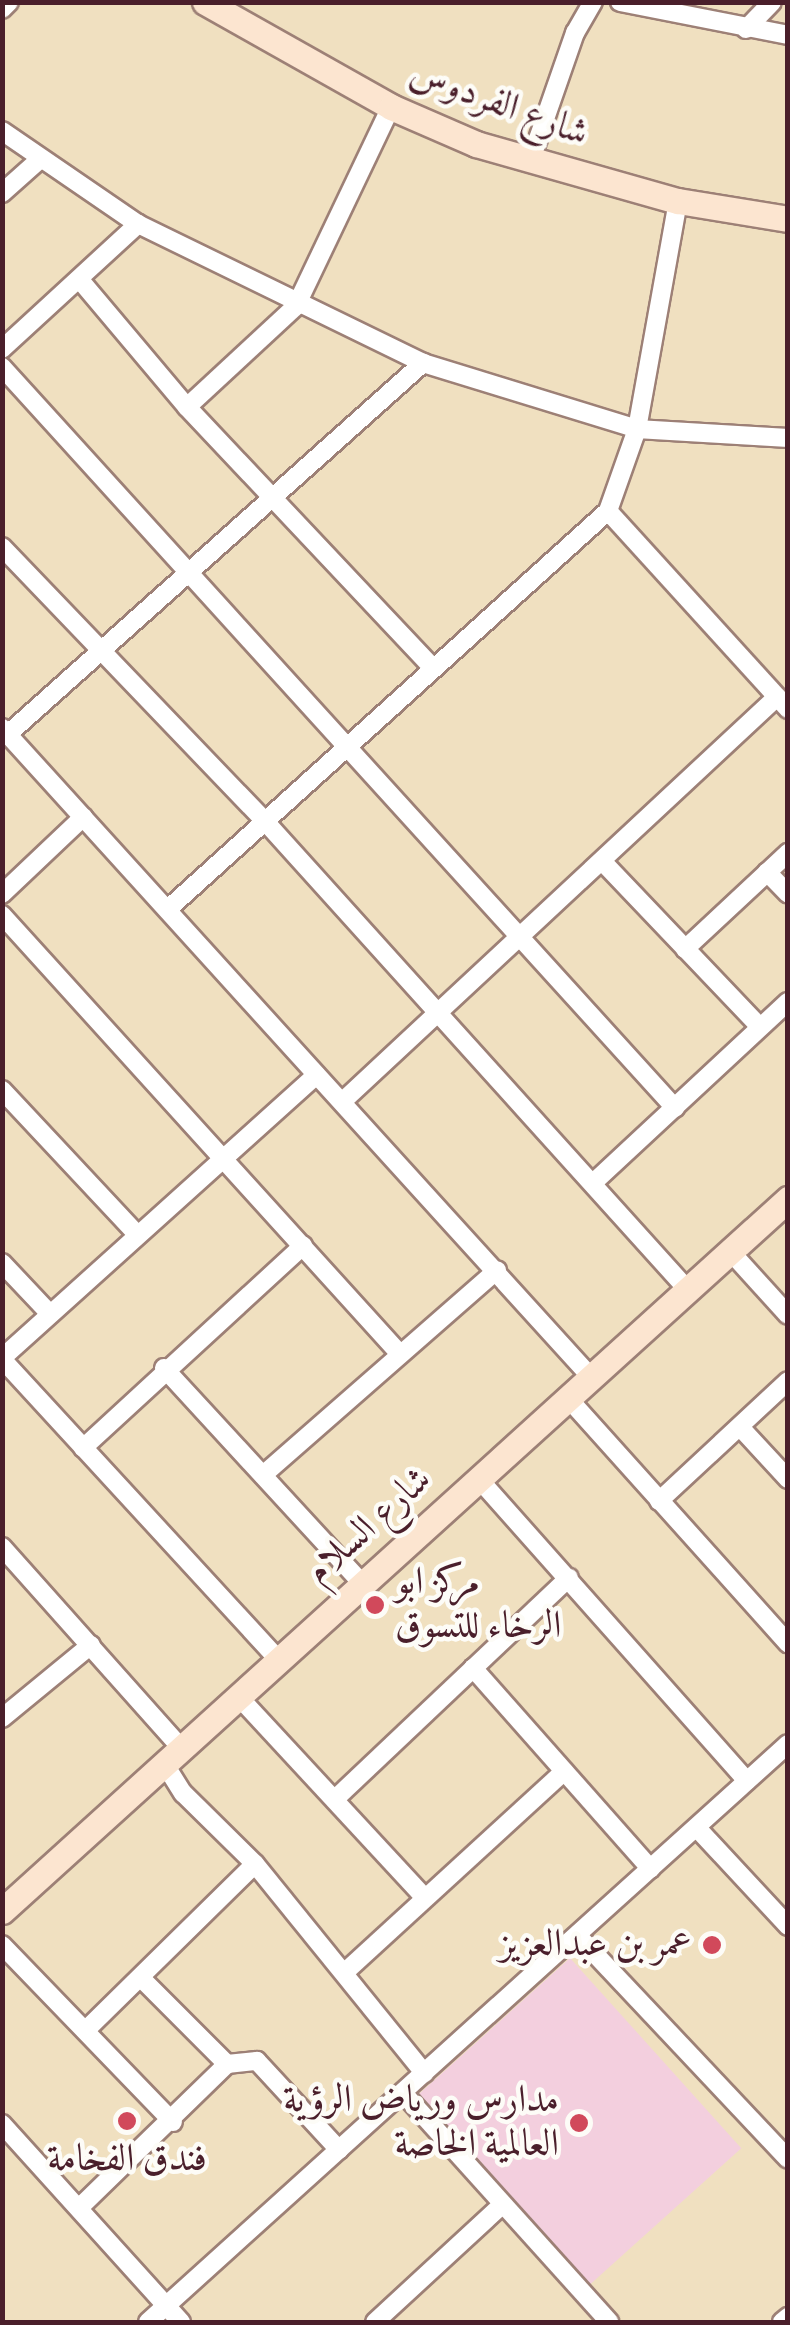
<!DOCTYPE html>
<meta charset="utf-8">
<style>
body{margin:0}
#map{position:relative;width:790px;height:2325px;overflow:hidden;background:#f0e0c0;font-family:"IM FELL DW Pica",Amiri,serif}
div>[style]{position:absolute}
.built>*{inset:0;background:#f3cfde;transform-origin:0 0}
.roads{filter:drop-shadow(2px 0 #9d8076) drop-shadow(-2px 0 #9d8076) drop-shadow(0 2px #9d8076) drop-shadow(0 -2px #9d8076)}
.street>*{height:18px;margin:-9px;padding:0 9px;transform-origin:9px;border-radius:9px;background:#fff}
.secondary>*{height:25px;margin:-12.5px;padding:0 12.5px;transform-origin:12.5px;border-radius:12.5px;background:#fce5d0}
.dots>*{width:28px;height:28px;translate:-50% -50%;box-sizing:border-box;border:5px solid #fdfcf7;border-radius:50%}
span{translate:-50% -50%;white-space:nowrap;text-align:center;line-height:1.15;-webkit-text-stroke:9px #fdfcf7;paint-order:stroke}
.street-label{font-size:38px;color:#4a1f2b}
.poi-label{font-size:38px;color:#4a1f2b}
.left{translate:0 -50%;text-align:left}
.right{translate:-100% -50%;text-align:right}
.frame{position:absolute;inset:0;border:5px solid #4a1f2b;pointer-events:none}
</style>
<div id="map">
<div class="built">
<div style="left:570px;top:1958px;width:256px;height:209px;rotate:48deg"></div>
</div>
<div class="roads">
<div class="street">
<div style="left:620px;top:2px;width:171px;rotate:11.1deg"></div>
<div style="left:2px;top:9px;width:10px;rotate:-45deg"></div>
<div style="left:746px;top:29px;width:37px;rotate:-46deg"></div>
<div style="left:2px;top:131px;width:165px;rotate:34.4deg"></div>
<div style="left:138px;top:224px;width:317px;rotate:26deg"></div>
<div style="left:423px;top:363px;width:224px;rotate:17.1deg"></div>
<div style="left:637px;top:429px;width:151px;rotate:3.4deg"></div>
<div style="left:530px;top:162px;width:137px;rotate:-70.8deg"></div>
<div style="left:575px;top:33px;width:36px;rotate:-60deg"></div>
<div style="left:2px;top:193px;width:50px;rotate:-41.7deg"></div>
<div style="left:80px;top:280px;width:166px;rotate:49.9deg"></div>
<div style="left:187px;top:407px;width:359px;rotate:46.7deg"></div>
<div style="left:2px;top:349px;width:185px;rotate:-42.6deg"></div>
<div style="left:2px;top:367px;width:1001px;rotate:47.75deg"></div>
<div style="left:187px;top:407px;width:149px;rotate:-42.8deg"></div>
<div style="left:296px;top:306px;width:221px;rotate:-64.5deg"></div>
<div style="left:608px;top:511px;width:268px;rotate:47.7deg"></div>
<div style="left:2px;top:547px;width:377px;rotate:46.2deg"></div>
<div style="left:263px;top:819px;width:633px;rotate:47.95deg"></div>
<div style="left:2px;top:728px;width:874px;rotate:47.78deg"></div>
<div style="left:8px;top:734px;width:557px;rotate:-41.8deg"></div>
<div style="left:602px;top:861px;width:229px;rotate:46.4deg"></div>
<div style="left:767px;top:872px;width:30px;rotate:46deg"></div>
<div style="left:2px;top:894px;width:112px;rotate:-43.5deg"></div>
<div style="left:168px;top:909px;width:593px;rotate:-42.13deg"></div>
<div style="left:608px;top:511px;width:87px;rotate:-70.5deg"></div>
<div style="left:637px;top:429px;width:232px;rotate:-79.8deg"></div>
<div style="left:2px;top:915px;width:591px;rotate:47.81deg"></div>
<div style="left:685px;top:949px;width:141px;rotate:-43deg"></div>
<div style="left:2px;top:1090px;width:196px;rotate:46.9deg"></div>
<div style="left:343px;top:1101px;width:593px;rotate:-42.95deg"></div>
<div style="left:593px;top:1183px;width:266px;rotate:-42.9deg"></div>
<div style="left:730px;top:1251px;width:86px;rotate:47.8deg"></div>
<div style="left:2px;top:1263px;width:70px;rotate:46.7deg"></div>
<div style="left:2px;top:1358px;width:423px;rotate:-42deg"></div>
<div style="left:2px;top:1359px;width:408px;rotate:47.4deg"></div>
<div style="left:164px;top:1368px;width:292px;rotate:47.4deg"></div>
<div style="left:567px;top:1397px;width:331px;rotate:48.1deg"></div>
<div style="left:740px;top:1427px;width:71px;rotate:47.3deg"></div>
<div style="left:83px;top:1448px;width:299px;rotate:-42.6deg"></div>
<div style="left:263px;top:1475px;width:311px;rotate:-41.2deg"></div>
<div style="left:478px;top:1478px;width:405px;rotate:48.4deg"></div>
<div style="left:659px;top:1501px;width:176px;rotate:-42.9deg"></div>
<div style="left:2px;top:1547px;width:269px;rotate:48.3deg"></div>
<div style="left:473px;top:1668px;width:268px;rotate:48.5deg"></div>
<div style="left:238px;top:1696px;width:275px;rotate:47.2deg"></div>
<div style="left:2px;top:1718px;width:115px;rotate:-39.4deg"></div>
<div style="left:164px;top:1763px;width:36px;rotate:58deg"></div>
<div style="left:183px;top:1793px;width:101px;rotate:44.6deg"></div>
<div style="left:255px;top:1864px;width:269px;rotate:51deg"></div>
<div style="left:335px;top:1799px;width:322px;rotate:-43.4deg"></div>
<div style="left:697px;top:1828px;width:134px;rotate:47.1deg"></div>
<div style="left:578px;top:1936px;width:306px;rotate:46.7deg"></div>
<div style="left:2px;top:1945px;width:246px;rotate:46deg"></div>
<div style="left:345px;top:1972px;width:297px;rotate:-42.5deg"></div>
<div style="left:141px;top:1978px;width:122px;rotate:45deg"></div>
<div style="left:87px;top:2029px;width:235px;rotate:-44.5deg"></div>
<div style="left:404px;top:2094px;width:307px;rotate:48deg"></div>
<div style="left:2px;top:2124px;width:267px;rotate:47.9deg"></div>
<div style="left:80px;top:2207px;width:205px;rotate:-44.2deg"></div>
<div style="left:227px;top:2064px;width:30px;rotate:-6deg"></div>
<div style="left:257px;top:2061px;width:121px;rotate:47.3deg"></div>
<div style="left:148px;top:2322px;width:862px;rotate:-42.09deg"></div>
<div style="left:375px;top:2322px;width:173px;rotate:-42.7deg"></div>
<div style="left:782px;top:2322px;width:8px;rotate:-40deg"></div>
</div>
<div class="secondary">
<div style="left:205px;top:2px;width:214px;rotate:29.4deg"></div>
<div style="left:391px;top:107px;width:93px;rotate:23.5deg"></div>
<div style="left:476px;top:144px;width:210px;rotate:15.8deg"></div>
<div style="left:678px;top:201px;width:111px;rotate:9.3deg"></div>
<div style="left:2px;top:1911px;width:1061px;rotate:-42.17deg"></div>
</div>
</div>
<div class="dots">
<div style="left:375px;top:1605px;background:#d1495b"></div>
<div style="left:712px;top:1945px;background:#d1495b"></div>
<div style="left:127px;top:2121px;background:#d1495b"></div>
<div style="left:579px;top:2123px;background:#d1495b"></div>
</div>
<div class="street-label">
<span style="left:499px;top:104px;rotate:20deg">شارع الفردوس</span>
<span style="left:369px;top:1526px;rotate:-42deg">شارع السلام</span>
</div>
<div class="poi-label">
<span class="left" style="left:395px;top:1605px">مركز ابو<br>الرخاء للتسوق</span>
<span class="right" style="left:692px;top:1945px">عمر بن عبدالعزيز</span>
<span class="right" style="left:559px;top:2123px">مدارس ورياض الرؤية<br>العالمية الخاصة</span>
<span style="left:127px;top:2160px">فندق الفخامة</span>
</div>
<div class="frame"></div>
</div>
